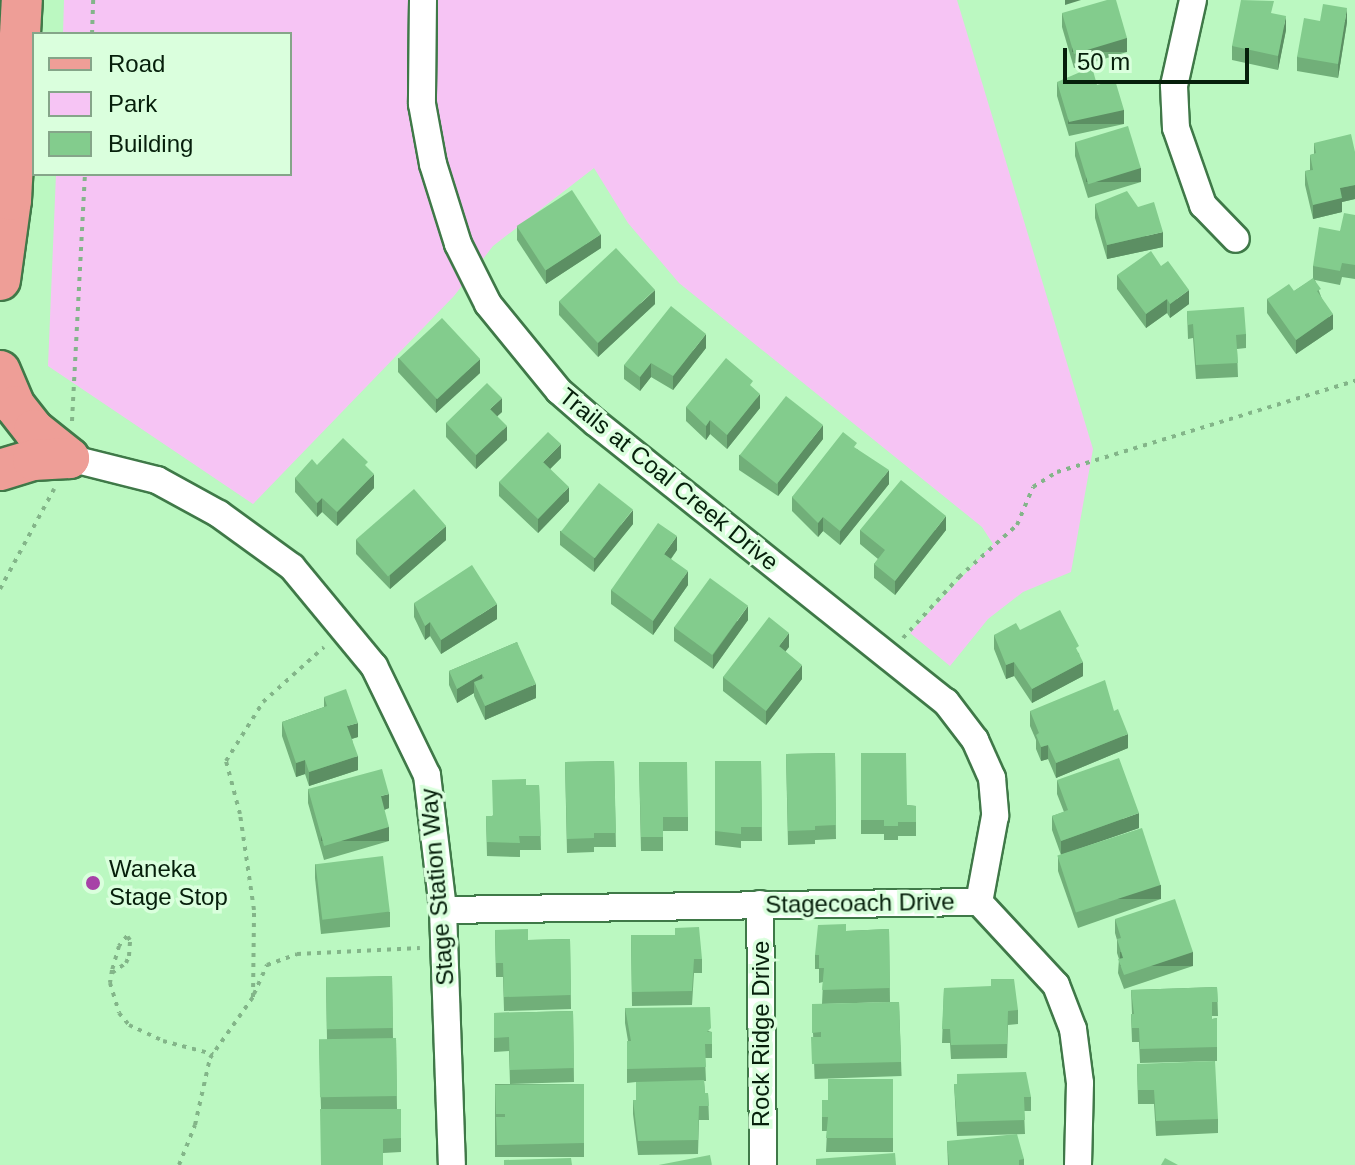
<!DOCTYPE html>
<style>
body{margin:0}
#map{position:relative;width:1355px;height:1165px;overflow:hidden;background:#bbf8c1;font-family:Arial,sans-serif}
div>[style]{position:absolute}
.green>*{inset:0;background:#f6c4f4}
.path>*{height:4px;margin-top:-2px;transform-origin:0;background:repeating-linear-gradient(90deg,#83b589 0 4px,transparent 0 10px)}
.roads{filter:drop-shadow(2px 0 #3f7948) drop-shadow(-2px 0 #3f7948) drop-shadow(0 2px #3f7948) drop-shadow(0 -2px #3f7948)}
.street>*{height:26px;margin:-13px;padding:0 13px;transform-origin:13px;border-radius:13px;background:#fff}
.primary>*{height:40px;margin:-20px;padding:0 20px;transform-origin:20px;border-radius:20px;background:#ee9e97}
.wall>*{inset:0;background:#71af79;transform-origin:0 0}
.shaded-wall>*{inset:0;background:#5c8f63;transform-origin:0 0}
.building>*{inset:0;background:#83cc8d;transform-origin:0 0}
.dots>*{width:22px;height:22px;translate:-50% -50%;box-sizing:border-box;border:4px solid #daffdd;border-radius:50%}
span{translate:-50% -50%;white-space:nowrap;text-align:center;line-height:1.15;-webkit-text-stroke:7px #daffdd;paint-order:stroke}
.street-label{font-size:24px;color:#061f0b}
.poi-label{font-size:24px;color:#061f0b}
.left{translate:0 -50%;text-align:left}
.legend{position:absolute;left:32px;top:32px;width:260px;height:144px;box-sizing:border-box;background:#daffdd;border:2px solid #85a589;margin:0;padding:10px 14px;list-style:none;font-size:24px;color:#061f0b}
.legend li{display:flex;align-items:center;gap:16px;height:40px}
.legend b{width:40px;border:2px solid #85a589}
.scale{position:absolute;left:1063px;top:48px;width:186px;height:36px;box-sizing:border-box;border:4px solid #061f0b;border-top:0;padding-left:10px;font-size:24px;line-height:28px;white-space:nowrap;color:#061f0b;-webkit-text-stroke:6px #daffdd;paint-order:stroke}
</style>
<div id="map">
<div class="green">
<div style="clip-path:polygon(64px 0,957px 0,1093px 449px,1071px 572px,1023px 592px,988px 619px,950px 666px,910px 633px,993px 544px,982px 527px,679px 283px,628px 223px,594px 168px,493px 246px,454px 296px,253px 504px,48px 366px,56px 174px,290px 174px,290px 34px,63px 34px)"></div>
</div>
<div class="path">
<div style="left:92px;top:34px;width:34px;rotate:-88deg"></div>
<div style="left:72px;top:421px;width:247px;rotate:-87deg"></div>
<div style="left:0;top:589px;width:114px;rotate:-61.6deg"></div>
<div style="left:903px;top:638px;width:83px;rotate:-47.4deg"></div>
<div style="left:959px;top:577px;width:78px;rotate:-41.9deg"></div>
<div style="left:1017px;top:525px;width:41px;rotate:-67.2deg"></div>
<div style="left:1033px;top:487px;width:28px;rotate:-32deg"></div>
<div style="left:1057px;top:472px;width:312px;rotate:-17deg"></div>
<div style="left:112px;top:973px;width:17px;rotate:-36deg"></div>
<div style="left:126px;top:963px;width:8px;rotate:-67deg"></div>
<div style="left:129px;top:956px;width:16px;rotate:-86deg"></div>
<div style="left:130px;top:940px;width:5px;rotate:-127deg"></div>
<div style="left:127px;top:936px;width:13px;rotate:129deg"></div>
<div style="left:119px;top:946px;width:25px;rotate:106deg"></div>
<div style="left:112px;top:970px;width:13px;rotate:99deg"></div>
<div style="left:110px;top:983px;width:31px;rotate:73deg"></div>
<div style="left:119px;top:1013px;width:16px;rotate:50deg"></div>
<div style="left:129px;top:1025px;width:38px;rotate:25deg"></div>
<div style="left:163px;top:1041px;width:52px;rotate:14.6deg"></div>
<div style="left:254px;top:994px;width:32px;rotate:-66deg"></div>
<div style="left:267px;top:965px;width:32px;rotate:-20deg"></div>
<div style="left:297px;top:954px;width:123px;rotate:-2.8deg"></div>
<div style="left:179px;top:1165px;width:43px;rotate:-68.2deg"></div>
<div style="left:195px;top:1125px;width:69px;rotate:-77.4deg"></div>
<div style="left:210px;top:1058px;width:75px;rotate:-54.8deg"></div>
<div style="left:253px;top:997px;width:87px;rotate:-89.3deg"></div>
<div style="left:254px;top:910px;width:97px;rotate:-98.3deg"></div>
<div style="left:240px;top:814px;width:55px;rotate:-104.8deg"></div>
<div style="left:226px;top:761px;width:70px;rotate:-57.9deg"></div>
<div style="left:263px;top:702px;width:82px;rotate:-42deg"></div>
</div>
<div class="roads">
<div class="street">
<div style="left:423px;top:0;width:104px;rotate:90.6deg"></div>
<div style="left:422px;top:104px;width:61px;rotate:79.6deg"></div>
<div style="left:433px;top:164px;width:84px;rotate:72.6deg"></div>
<div style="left:458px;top:244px;width:67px;rotate:63.4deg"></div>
<div style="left:488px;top:304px;width:112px;rotate:50.8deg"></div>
<div style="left:559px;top:391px;width:49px;rotate:40.9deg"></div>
<div style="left:596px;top:423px;width:448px;rotate:38.6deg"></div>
<div style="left:946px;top:702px;width:48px;rotate:52.7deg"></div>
<div style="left:975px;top:740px;width:42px;rotate:65.9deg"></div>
<div style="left:992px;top:778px;width:38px;rotate:85deg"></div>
<div style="left:995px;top:816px;width:87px;rotate:100.5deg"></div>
<div style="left:1193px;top:0;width:88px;rotate:102.5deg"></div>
<div style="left:1174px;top:86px;width:42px;rotate:87.3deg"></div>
<div style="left:1176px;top:128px;width:82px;rotate:70.7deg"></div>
<div style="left:1203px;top:205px;width:47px;rotate:45.9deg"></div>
<div style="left:69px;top:458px;width:91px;rotate:14deg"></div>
<div style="left:157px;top:480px;width:71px;rotate:28.7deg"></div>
<div style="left:219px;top:514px;width:90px;rotate:36deg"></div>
<div style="left:292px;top:567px;width:129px;rotate:50.4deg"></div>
<div style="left:374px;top:666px;width:121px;rotate:64.1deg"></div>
<div style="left:427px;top:775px;width:136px;rotate:83.2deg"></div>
<div style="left:443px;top:910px;width:255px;rotate:88deg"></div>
<div style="left:760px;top:904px;width:261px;rotate:89.3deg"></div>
<div style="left:443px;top:910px;width:536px;rotate:-0.86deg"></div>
<div style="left:979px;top:902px;width:113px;rotate:47.1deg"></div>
<div style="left:1056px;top:985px;width:47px;rotate:68.9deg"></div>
<div style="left:1073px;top:1029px;width:54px;rotate:82.6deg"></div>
<div style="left:1080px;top:1083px;width:82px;rotate:91.4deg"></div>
</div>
<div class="primary">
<div style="left:0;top:280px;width:81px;rotate:-82.2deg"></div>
<div style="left:11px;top:200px;width:200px;rotate:-86.9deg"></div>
<div style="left:0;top:371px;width:38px;rotate:67deg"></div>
<div style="left:15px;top:406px;width:31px;rotate:52deg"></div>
<div style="left:34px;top:430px;width:45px;rotate:38.7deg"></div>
<div style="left:0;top:470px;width:34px;rotate:-17deg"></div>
<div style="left:33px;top:460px;width:36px;rotate:-3deg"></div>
</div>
</div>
<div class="wall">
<div style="clip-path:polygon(1062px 13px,1127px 52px,1074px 68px,1062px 27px)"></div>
<div style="clip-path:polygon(1274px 14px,1286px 30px,1278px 70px,1232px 60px,1232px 46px)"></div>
<div style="clip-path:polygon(1320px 21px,1347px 22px,1338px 78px,1297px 71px,1297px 57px)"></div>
<div style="clip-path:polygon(1057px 82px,1097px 85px,1124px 124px,1069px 136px,1057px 96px)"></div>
<div style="clip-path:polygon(1075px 142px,1141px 182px,1088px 198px,1075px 156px)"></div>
<div style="clip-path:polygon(1314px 143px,1355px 152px,1355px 199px,1342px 202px,1342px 212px,1313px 219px,1305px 185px,1305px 171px,1310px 170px,1310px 155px,1314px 154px)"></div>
<div style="clip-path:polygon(1095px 204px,1163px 247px,1107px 259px,1095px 218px)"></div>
<div style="clip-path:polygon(1355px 215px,1355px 279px,1342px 277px,1340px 285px,1315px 280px,1333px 329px,1296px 354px,1267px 313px,1267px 299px,1294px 291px,1313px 279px,1313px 266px,1340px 231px)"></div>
<div style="clip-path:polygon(517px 226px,601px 248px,546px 284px,517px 240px)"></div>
<div style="clip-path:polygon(1117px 275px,1189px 304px,1170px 318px,1167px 313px,1146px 328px,1117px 289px)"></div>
<div style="clip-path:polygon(559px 301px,655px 304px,598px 357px,559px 315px)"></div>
<div style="clip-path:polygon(1187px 311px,1246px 334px,1246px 348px,1237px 349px,1238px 377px,1196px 379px,1193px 338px,1188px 339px)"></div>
<div style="clip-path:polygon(706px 348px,673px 390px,651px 377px,640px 391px,624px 379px,624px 365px)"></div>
<div style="clip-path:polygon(398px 358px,480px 373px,436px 413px,398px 372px)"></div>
<div style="clip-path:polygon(753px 388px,760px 408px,727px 449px,710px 434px,706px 440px,686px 421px,686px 407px)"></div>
<div style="clip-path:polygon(502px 412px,497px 416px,507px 440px,476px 469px,446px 437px,446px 423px)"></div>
<div style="clip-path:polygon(823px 439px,778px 496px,739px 470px,739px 455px)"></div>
<div style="clip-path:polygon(857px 449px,889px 484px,840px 545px,823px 531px,818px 537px,792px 511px,792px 497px)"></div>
<div style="clip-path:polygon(561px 458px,550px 469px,569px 501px,538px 533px,499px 496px,499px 482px)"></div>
<div style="clip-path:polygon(317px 465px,368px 469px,374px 488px,337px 526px,322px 512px,317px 517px,295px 492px,295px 478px)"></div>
<div style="clip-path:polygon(633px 524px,594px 572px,560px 545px,560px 531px)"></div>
<div style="clip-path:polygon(860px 530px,946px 530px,895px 595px,874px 578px,874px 564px,878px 559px,860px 544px)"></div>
<div style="clip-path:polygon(356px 540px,446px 540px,390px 589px,356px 554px)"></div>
<div style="clip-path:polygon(677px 550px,671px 559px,688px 585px,653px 635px,611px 604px,611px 590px)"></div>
<div style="clip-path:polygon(414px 603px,497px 619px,441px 654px,430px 636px,425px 640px,414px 617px)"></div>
<div style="clip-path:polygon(748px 620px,713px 669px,674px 641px,674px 627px)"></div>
<div style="clip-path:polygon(1020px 630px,1079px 653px,1083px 676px,1032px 703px,1014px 676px,1006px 679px,994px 649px,994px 635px)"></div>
<div style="clip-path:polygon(517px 642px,536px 698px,485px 720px,474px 696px,474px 693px,457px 703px,449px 685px,449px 671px)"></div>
<div style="clip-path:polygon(789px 647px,785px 651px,802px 679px,766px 725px,723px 691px,723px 677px)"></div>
<div style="clip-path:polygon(324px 697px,358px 737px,352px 739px,358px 770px,309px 786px,305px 774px,296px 777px,282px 736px,282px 722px,324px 707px)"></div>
<div style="clip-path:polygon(1030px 711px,1114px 711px,1128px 748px,1056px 778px,1048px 759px,1041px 761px,1036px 749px,1036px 740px,1030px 726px)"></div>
<div style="clip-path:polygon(835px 753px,836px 839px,815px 840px,815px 844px,788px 845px,786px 754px)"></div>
<div style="clip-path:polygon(861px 753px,907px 805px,916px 806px,916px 836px,898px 836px,898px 840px,884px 840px,884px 834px,861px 834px)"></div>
<div style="clip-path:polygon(614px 761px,616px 847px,594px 847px,594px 852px,567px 853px,565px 762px)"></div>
<div style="clip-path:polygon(715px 761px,761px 761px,762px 841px,741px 841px,741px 848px,715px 845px)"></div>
<div style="clip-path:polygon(639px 762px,688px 817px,688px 831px,663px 831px,663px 851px,641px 851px)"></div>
<div style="clip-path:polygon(1057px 780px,1139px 828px,1061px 855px,1052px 830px,1052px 816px,1064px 812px,1057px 794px)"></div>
<div style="clip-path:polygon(526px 785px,539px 785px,541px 850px,520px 850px,520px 857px,487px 856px,486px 816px,492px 816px)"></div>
<div style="clip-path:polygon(308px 789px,389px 808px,384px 810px,389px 841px,324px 860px,308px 803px)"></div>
<div style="clip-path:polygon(1058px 857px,1161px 899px,1078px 928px,1058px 871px)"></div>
<div style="clip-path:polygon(315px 864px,390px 912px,390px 927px,321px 934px,315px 878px)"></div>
<div style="clip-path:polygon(1115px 919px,1193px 966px,1124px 989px,1118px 973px,1119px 959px,1117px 953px,1117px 940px,1115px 933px)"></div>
<div style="clip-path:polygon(889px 929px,890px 1002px,822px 1004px,823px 982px,819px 983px,819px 969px,815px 969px,815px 955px,846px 931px)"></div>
<div style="clip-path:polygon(495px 930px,528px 940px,570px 939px,571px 1009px,504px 1011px,503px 977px,496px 977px)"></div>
<div style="clip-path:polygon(631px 935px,702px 959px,702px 973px,694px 973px,692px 1005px,632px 1006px)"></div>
<div style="clip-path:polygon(392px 976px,393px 1038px,396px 1038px,397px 1109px,401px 1109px,401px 1152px,383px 1153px,321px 1109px,319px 1040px,327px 1040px,326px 978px)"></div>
<div style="clip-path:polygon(1217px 987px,1218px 1016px,1212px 1016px,1212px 1019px,1217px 1018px,1217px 1061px,1140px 1063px,1139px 1042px,1132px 1042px,1131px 1014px,1132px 1014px,1131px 990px)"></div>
<div style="clip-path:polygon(944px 988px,1018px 1010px,1018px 1024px,1008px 1025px,1007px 1058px,951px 1059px,950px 1043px,942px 1043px)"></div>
<div style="left:899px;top:1002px;width:74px;height:87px;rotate:88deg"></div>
<div style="clip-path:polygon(625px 1008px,712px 1032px,712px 1058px,705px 1058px,706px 1081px,704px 1081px,705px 1093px,708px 1093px,709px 1120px,699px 1120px,698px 1154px,638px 1155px,633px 1114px,633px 1100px,636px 1100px,636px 1082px,627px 1083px,627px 1041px,628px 1041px,625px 1023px)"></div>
<div style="clip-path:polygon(573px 1011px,574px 1082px,510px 1084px,509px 1051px,494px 1052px,494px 1013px)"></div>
<div style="clip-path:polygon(1137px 1064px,1218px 1119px,1218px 1133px,1156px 1136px,1154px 1104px,1138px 1104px)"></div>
<div style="clip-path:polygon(893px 1079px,893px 1152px,826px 1152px,827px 1131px,822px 1131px,822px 1100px,828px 1100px)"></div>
<div style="left:584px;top:1084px;width:73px;height:89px;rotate:90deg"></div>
<div style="clip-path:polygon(954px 1084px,1031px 1097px,1031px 1111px,1024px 1111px,1025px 1134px,957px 1136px)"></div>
<div style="clip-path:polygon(947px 1141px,1024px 1159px,1024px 1165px,948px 1165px)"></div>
</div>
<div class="shaded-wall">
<div style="clip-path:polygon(1065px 0,1081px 0,1065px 5px)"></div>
<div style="clip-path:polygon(1347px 8px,1347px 22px,1338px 78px,1338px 64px)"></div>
<div style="clip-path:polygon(1286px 16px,1286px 30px,1278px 70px,1278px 56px)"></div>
<div style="left:1127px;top:38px;width:14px;height:55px;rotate:90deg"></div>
<div style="left:1124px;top:110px;width:14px;height:56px;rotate:90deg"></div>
<div style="left:1141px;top:168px;width:14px;height:55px;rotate:90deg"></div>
<div style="clip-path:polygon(1355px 185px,1355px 199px,1342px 202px,1342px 212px,1313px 219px,1313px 205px,1340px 188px)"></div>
<div style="clip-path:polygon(1163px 232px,1163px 247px,1107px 259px,1107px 245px)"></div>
<div style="clip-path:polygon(601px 234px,601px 248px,546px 284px,546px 270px)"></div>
<div style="clip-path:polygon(655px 290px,655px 304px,598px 357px,598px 343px)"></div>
<div style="clip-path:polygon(1189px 290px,1189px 304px,1170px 318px,1170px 304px)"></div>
<div style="clip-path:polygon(1167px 299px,1167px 313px,1146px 328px,1146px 314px)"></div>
<div style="clip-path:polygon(1333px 314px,1333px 329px,1296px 354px,1296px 340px)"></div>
<div style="clip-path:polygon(706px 334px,706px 348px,673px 390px,673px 376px)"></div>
<div style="clip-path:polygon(480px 359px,480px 373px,436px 413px,436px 399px)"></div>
<div style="clip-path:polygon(651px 363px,651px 377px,640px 391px,640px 377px)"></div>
<div style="clip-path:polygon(760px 394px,760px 408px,727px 449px,727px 435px)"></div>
<div style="clip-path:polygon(502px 398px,502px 412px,490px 423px,490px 409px)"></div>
<div style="clip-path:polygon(710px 420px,710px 434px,706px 440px,706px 426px)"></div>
<div style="clip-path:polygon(823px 425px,823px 439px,778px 496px,778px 482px)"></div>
<div style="clip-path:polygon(507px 426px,507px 440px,476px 469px,476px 455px)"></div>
<div style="clip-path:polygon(561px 444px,561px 458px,543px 476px,543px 462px)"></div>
<div style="clip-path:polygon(889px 470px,889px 484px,840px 545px,840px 531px)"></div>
<div style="clip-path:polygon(374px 474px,374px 488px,337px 526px,337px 512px)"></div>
<div style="clip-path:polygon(569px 487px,569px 501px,538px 533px,538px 519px)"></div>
<div style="clip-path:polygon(322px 498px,322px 512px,317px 517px,317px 503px)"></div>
<div style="clip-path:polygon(633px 510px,633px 524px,594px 572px,594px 558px)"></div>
<div style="clip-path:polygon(946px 516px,946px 530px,895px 595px,895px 581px)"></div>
<div style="clip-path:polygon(823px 517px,823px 531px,818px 537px,818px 523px)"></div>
<div style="clip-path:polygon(446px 526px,446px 540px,390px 589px,390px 575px)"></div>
<div style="clip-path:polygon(677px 536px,677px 550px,664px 568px,664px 554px)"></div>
<div style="clip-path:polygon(688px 571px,688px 585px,653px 635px,653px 621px)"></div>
<div style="clip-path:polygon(497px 604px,497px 619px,441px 654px,441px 640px)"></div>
<div style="clip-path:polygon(748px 606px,748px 620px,713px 669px,713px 655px)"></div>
<div style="clip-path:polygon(430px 622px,430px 636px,425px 640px,425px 626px)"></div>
<div style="clip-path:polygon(789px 633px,789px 647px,779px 660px,779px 646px)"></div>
<div style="clip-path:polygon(1014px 662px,1014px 676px,1006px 679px,1006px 665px)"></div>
<div style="clip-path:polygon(1083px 662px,1083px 676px,1032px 703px,1032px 689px)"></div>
<div style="clip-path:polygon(802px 665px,802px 679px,766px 725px,766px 711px)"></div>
<div style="clip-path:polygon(482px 674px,482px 688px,474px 682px,474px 693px,457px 703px,457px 689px)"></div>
<div style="clip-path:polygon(536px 684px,536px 698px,485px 720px,485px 706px)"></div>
<div style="clip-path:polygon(358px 723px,358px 737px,347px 740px,347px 726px)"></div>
<div style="clip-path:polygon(1128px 734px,1128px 748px,1056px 778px,1056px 763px)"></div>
<div style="clip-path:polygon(1048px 745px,1048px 759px,1041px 761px,1041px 747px)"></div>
<div style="clip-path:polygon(358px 756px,358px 770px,309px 786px,309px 772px)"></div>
<div style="clip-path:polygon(305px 760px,305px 774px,296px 777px,296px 763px)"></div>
<div style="clip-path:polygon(389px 794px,389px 808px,381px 811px,381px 796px)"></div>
<div style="clip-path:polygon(1139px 813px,1139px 828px,1061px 855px,1061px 841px)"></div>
<div style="left:389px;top:827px;width:14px;height:68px;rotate:90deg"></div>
<div style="left:1161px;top:885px;width:14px;height:88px;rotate:90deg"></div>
<div style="left:1193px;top:952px;width:14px;height:73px;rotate:90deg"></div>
</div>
<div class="building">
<div style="clip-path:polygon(1107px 0,1116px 0,1127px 38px,1074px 54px,1062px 13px)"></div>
<div style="clip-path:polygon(1241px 0,1274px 1px,1271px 13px,1286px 16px,1278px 56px,1232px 46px)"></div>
<div style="clip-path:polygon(1323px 4px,1347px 8px,1338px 64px,1297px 57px,1304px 18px,1320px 21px)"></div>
<div style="clip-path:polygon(1092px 67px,1097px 85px,1115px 80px,1124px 110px,1069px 122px,1057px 82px)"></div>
<div style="left:1128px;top:126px;width:44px;height:55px;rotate:73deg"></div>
<div style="clip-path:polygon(1351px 134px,1355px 152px,1355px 185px,1340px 188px,1342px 198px,1313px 205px,1305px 171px,1313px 170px,1310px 155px,1316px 153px,1314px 143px)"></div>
<div style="left:572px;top:190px;width:53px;height:66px;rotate:57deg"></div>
<div style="clip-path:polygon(1127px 191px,1138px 207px,1154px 202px,1163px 232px,1107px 245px,1095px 204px)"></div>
<div style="clip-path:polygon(1344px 213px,1355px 215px,1355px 265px,1342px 263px,1340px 271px,1313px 266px,1319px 227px,1340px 231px)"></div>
<div style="left:616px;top:248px;width:57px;height:78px;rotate:47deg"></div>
<div style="clip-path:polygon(1151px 251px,1161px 266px,1168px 261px,1189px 290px,1170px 304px,1167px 299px,1146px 314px,1117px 275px)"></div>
<div style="clip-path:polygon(1313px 278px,1321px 289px,1317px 291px,1333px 314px,1296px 340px,1267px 299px,1289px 284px,1294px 291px)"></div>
<div style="clip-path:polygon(671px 306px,706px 334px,673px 376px,651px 363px,640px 377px,624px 365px)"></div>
<div style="clip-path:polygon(1244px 307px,1246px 334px,1236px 335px,1238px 363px,1196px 365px,1193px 324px,1188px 325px,1187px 311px)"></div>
<div style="left:442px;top:318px;width:56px;height:59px;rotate:47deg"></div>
<div style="clip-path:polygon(726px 358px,753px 381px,750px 385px,760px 394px,727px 435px,710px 420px,706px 426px,686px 407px)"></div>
<div style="clip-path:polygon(487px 383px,502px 398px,490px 409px,507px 426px,476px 455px,446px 423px)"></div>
<div style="left:786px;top:396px;width:47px;height:75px;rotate:38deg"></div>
<div style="clip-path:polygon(548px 432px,561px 444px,543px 462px,569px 487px,538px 519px,499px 482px)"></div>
<div style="clip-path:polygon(843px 432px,857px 443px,854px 447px,889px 470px,840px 531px,823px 517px,818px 523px,792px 497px)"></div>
<div style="clip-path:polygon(343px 438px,368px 462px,365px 465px,374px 474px,337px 512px,322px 498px,317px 503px,295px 478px,312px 459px,317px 465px)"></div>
<div style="clip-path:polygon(901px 480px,946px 516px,895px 581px,874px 564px,885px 550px,860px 530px)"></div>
<div style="left:599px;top:483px;width:43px;height:62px;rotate:38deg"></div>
<div style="left:414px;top:489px;width:49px;height:77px;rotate:49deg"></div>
<div style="clip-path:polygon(658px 523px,677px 536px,664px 554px,688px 571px,653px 621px,611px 590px)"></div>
<div style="clip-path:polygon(472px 565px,497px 604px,441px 640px,430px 622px,425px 626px,414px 603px)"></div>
<div style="left:710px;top:578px;width:47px;height:61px;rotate:36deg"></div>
<div style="clip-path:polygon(1060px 610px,1079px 646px,1076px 648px,1083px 662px,1032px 689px,1014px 662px,1006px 665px,994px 635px,1016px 623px,1020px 630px)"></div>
<div style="clip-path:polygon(769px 617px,789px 633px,779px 646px,802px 665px,766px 711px,723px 677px)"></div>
<div style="clip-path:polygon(517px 642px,536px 684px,485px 706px,474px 682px,484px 678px,482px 674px,457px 689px,449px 671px)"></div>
<div style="clip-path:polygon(1105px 680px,1114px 711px,1118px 709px,1128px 734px,1056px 763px,1048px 745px,1041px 747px,1036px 735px,1039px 733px,1030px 711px)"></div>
<div style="clip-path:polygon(346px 689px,358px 723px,347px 726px,358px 756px,309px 772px,305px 760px,296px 763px,282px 722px,327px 706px,324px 697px)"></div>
<div style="clip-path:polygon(835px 753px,836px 825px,815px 826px,815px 830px,788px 831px,786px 754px)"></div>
<div style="clip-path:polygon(861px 753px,906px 753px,907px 805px,916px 806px,916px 822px,898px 822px,898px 826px,884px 826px,884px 820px,861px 820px)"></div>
<div style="clip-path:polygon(1119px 758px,1139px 813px,1061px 841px,1052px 816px,1068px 810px,1057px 780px)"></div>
<div style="clip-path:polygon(614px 761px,616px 833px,594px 833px,594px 838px,567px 839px,565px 762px)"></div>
<div style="clip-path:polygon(715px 761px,761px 761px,762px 827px,741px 827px,741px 834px,715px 831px)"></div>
<div style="clip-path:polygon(639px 762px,687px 762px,688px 817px,663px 817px,663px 837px,641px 837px)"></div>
<div style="clip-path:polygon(382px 769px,389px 794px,381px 796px,389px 827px,324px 846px,308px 789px)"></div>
<div style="clip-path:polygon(526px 779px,526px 785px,539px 785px,541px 836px,519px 836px,520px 843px,487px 842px,486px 816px,493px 816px,492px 780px)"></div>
<div style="left:1142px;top:828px;width:60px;height:89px;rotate:72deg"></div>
<div style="left:383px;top:856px;width:56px;height:68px;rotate:83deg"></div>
<div style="clip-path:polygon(1175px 899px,1193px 952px,1124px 975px,1118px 959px,1123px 958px,1117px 939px,1121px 938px,1115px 919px)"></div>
<div style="clip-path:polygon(846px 924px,846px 931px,889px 929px,890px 988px,822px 990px,824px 968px,819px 968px,819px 955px,815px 955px,818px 925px)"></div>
<div style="clip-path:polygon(699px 927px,702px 959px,694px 959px,692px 991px,632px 992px,631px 935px,675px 935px,675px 928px)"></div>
<div style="clip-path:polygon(528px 929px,528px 940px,570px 939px,571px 995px,504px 997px,503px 963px,496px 963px,495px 930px)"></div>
<div style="left:392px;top:976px;width:52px;height:66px;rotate:89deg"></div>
<div style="clip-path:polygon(991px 979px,1014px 979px,1018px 1010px,1008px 1011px,1007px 1044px,951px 1045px,950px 1029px,942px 1029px,944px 988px,991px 986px)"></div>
<div style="clip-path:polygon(1217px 987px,1218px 1002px,1212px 1002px,1212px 1019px,1217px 1018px,1217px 1047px,1140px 1049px,1139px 1028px,1132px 1028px,1131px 1014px,1134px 1014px,1131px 990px)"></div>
<div style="clip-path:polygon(899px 1002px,901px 1062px,812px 1064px,811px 1037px,821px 1037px,821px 1032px,812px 1033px,812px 1004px)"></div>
<div style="clip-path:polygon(710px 1007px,711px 1028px,707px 1032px,712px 1032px,712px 1044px,705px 1044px,706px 1067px,627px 1069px,627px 1041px,631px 1041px,625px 1008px)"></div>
<div style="clip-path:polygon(573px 1011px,574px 1068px,510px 1070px,509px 1037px,494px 1038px,494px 1013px)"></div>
<div style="left:396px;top:1038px;width:58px;height:77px;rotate:89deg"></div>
<div style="clip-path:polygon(1215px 1061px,1218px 1119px,1156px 1121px,1154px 1090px,1138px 1090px,1137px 1064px)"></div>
<div style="clip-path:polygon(1026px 1072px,1031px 1097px,1024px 1097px,1025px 1120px,957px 1122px,954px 1084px,957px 1084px,957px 1074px)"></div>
<div style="clip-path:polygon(828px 1079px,893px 1079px,893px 1138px,826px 1138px,828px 1117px,822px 1117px,822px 1100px,828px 1100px)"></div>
<div style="clip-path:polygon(704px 1080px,705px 1093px,708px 1093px,709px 1106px,699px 1106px,698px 1140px,638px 1141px,633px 1100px,636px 1100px,636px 1082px)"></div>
<div style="clip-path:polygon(584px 1084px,584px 1143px,497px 1145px,496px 1117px,505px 1117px,505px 1114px,496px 1114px,495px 1085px)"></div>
<div style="clip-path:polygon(320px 1109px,401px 1109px,401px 1138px,383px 1139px,383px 1165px,321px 1165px)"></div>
<div style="clip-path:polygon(1017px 1134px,1024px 1159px,1019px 1160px,1019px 1165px,949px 1165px,947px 1141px)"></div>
<div style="clip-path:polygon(895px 1153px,896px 1165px,816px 1165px,816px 1159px)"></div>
<div style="left:710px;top:1155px;width:10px;height:82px;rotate:79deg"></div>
<div style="clip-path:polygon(571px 1158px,572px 1165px,504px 1165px,504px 1160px)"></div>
<div style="clip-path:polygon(1165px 1158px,1178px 1165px,1161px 1165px)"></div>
</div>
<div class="dots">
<div style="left:93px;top:883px;background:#a742a7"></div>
</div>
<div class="street-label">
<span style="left:669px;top:479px;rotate:39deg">Trails at Coal Creek Drive</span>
<span style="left:437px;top:887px;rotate:-95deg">Stage Station Way</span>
<span style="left:860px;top:903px;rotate:-1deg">Stagecoach Drive</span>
<span style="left:761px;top:1034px;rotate:-90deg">Rock Ridge Drive</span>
</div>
<div class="poi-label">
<span class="left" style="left:109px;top:883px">Waneka<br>Stage Stop</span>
</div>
<ul class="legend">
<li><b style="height:10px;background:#ee9e97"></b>Road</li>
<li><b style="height:22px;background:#f6c4f4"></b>Park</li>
<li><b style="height:22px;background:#83cc8d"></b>Building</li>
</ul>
<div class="scale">50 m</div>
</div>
